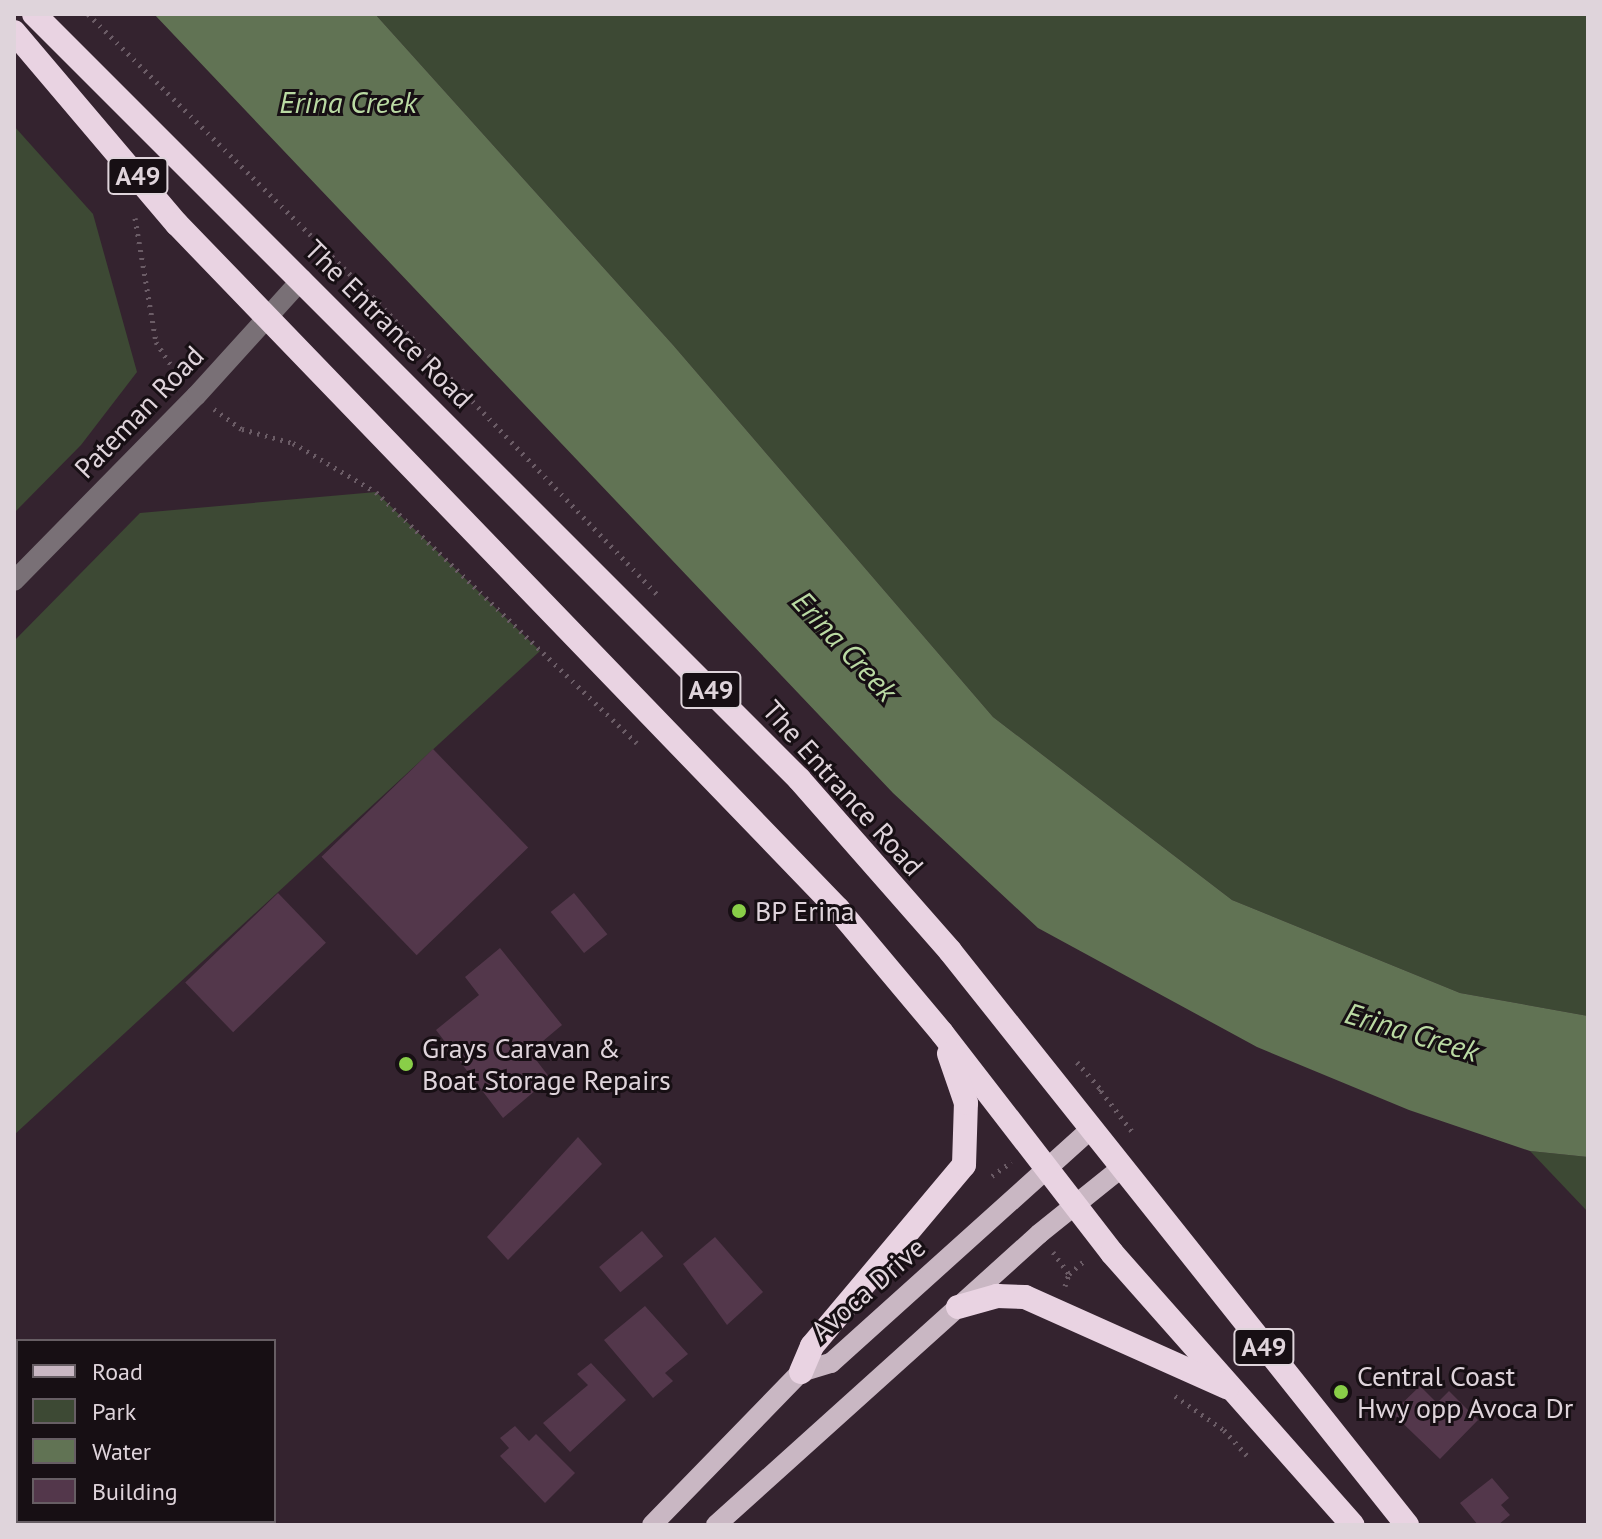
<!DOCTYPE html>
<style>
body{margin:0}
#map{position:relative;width:1602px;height:1539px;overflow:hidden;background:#34232f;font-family:"PT Sans",sans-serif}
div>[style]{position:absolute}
.green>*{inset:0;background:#3d4934}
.water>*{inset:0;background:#617354}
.building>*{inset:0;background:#53374b;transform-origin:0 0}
.path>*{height:5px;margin-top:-2.5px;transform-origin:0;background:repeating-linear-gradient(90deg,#6b5c66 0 2px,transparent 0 8px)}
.minor>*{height:20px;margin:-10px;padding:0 10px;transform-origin:10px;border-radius:10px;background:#797076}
.major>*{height:20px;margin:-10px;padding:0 10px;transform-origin:10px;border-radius:10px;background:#c9b7c3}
.highway>*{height:24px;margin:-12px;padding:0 12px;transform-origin:12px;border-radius:12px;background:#e9d3e2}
.dots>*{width:22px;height:22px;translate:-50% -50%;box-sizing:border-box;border:4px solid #170f14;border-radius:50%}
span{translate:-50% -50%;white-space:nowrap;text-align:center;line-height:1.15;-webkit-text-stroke:6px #170f14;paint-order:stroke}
.shield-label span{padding:2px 6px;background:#170f14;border:2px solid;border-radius:6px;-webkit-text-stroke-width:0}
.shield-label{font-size:26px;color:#dfd4db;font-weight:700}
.street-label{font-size:28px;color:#dfd4db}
.poi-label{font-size:28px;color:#dfd4db}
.left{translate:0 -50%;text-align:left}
.water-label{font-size:30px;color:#badaa3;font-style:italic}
.frame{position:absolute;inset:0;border:16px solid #dfd4db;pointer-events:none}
.legend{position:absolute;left:16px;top:1339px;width:260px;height:184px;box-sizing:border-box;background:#170f14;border:2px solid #675e64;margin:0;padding:10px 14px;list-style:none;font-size:24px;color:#dfd4db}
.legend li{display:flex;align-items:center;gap:16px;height:40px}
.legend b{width:40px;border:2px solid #675e64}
</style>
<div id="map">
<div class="green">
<div style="clip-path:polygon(375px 14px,1588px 14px,1588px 1016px,1460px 993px,1232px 900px,993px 717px,673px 345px)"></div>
<div style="clip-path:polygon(14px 126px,93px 214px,137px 372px,81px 445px,14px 513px)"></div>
<div style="clip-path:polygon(376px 492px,540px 651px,14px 1135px,14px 641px,140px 513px)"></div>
<div style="clip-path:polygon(1530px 1151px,1588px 1157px,1588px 1212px)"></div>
<div style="clip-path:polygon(14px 1369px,18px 1521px,148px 1525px,14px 1525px)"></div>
</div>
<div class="water">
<div style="clip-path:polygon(154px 14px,375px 14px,673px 345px,993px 717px,1232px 900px,1460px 993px,1588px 1016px,1588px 1157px,1530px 1151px,1409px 1110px,1257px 1047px,1038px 928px,893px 793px)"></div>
</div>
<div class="building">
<div style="left:433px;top:749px;width:137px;height:155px;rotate:46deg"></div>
<div style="left:278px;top:893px;width:69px;height:129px;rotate:46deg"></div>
<div style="left:574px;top:893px;width:53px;height:30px;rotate:51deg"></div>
<div style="clip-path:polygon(500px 948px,562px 1025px,530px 1052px,550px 1078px,503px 1118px,436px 1030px,479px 995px,465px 977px)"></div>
<div style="clip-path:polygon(578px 1137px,602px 1164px,508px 1260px,487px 1237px)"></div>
<div style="left:642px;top:1231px;width:33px;height:56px;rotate:50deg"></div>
<div style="clip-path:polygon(715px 1237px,763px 1292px,727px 1325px,683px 1264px)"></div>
<div style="clip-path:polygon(645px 1306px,688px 1354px,665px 1373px,673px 1381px,653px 1398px,604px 1340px)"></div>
<div style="clip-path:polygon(591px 1363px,626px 1400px,570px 1452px,543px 1423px,588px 1385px,577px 1374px)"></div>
<div style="clip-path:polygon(1420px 1386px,1437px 1403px,1449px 1391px,1478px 1420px,1440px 1459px,1392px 1413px)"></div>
<div style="clip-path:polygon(515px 1426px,529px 1441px,536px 1434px,575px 1473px,545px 1503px,500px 1456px,509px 1448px,500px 1438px)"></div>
<div style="clip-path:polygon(1492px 1478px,1509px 1498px,1501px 1505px,1510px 1515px,1498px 1525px,1478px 1525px,1460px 1503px)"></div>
</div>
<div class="path">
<div style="left:88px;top:14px;width:402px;rotate:44.8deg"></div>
<div style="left:373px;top:297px;width:414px;rotate:46.3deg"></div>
<div style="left:135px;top:218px;width:126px;rotate:80.4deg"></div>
<div style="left:156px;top:342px;width:44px;rotate:57deg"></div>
<div style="left:214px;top:409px;width:34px;rotate:36deg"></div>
<div style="left:242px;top:429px;width:53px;rotate:15.4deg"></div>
<div style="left:293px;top:443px;width:96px;rotate:30.6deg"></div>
<div style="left:376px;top:492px;width:362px;rotate:43.9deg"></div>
<div style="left:1077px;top:1062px;width:37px;rotate:49deg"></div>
<div style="left:1101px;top:1090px;width:6px;rotate:135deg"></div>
<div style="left:1101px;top:1091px;width:54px;rotate:52.5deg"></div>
<div style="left:992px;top:1176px;width:24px;rotate:-36deg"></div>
<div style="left:1053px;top:1252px;width:27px;rotate:54deg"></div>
<div style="left:1065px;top:1286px;width:13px;rotate:-72deg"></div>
<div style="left:1069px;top:1274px;width:21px;rotate:-41deg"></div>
<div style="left:1175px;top:1396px;width:60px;rotate:34.8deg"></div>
<div style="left:1224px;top:1430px;width:36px;rotate:48deg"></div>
</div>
<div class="minor">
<div style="left:14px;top:581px;width:260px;rotate:-45.5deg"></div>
<div style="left:196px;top:396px;width:158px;rotate:-47.8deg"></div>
</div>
<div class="major">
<div style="left:652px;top:1525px;width:214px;rotate:-45.8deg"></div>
<div style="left:801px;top:1372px;width:31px;rotate:-17deg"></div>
<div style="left:831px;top:1363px;width:350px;rotate:-42deg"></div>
<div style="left:716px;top:1525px;width:435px;rotate:-42deg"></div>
<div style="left:1039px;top:1234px;width:105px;rotate:-38.8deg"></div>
</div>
<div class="highway">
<div style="left:34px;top:14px;width:1082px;rotate:45deg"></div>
<div style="left:799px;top:779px;width:229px;rotate:48.7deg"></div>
<div style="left:950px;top:951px;width:734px;rotate:51.47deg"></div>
<div style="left:14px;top:32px;width:252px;rotate:49.7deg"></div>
<div style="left:177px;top:224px;width:952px;rotate:46.02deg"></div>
<div style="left:838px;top:909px;width:162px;rotate:50deg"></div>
<div style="left:942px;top:1033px;width:278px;rotate:52.3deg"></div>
<div style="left:1112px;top:1253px;width:363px;rotate:48.5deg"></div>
<div style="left:958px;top:1307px;width:41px;rotate:-15.8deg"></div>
<div style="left:997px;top:1296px;width:28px;rotate:2deg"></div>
<div style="left:1025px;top:1297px;width:222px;rotate:24.1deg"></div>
<div style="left:801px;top:1372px;width:28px;rotate:-67deg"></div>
<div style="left:812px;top:1346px;width:236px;rotate:-50deg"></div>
<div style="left:964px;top:1165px;width:62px;rotate:-88.2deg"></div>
<div style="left:966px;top:1103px;width:52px;rotate:-109.1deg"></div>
</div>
<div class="dots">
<div style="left:739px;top:911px;background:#89ce48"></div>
<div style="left:406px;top:1064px;background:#89ce48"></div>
<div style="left:1341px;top:1392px;background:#89ce48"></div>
</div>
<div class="shield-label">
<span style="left:138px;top:176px">A49</span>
<span style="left:711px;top:690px">A49</span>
<span style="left:1264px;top:1347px">A49</span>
</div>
<div class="street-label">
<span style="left:389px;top:324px;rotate:45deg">The Entrance Road</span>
<span style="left:139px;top:412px;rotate:-46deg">Pateman Road</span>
<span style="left:843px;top:788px;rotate:48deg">The Entrance Road</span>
<span style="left:868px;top:1289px;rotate:-41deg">Avoca Drive</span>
</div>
<div class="poi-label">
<span class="left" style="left:755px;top:911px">BP Erina</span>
<span class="left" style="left:422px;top:1064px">Grays Caravan &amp;<br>Boat Storage Repairs</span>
<span class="left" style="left:1357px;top:1392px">Central Coast<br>Hwy opp Avoca Dr</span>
</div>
<div class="water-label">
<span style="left:348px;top:102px">Erina Creek</span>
<span style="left:845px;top:646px;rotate:47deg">Erina Creek</span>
<span style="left:1412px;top:1032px;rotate:17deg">Erina Creek</span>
</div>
<div class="frame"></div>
<ul class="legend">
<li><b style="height:10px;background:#c9b7c3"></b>Road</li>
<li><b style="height:22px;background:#3d4934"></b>Park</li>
<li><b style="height:22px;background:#617354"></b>Water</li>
<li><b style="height:22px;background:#53374b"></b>Building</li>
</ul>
</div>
